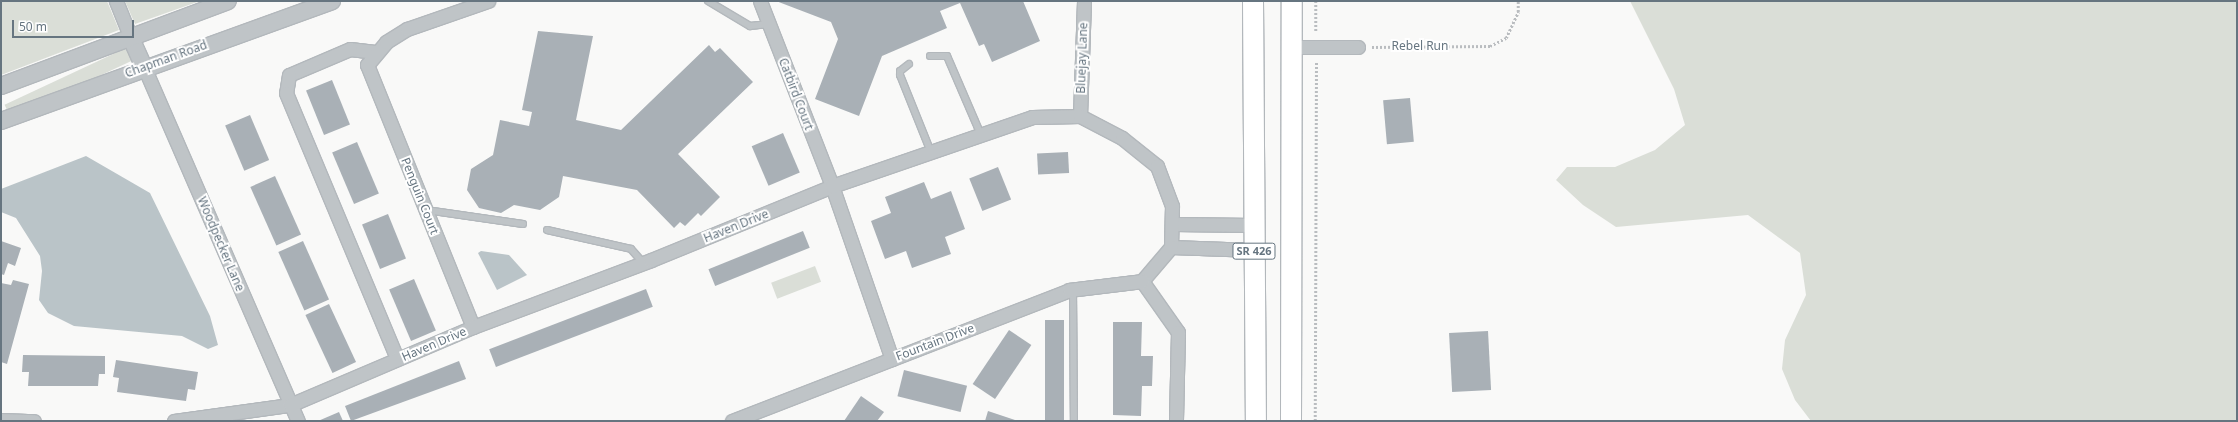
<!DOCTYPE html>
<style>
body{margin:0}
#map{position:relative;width:2238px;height:422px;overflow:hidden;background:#f9f9f8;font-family:"Noto Sans",sans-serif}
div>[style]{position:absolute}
.green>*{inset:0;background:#daded7;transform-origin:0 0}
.water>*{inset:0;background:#bac4c8}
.building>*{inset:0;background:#a9b0b6;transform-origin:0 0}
.path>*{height:2.5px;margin-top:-1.25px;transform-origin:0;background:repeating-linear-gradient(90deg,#babdc0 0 2px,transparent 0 4px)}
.roads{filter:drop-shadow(1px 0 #b3b8bc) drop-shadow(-1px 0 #b3b8bc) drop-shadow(0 1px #b3b8bc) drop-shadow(0 -1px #b3b8bc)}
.service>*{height:6px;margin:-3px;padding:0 3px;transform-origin:3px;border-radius:3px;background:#bfc4c7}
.minor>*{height:13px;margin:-6.5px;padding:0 6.5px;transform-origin:6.5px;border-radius:6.5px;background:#bfc4c7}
.tertiary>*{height:16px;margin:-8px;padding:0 8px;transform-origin:8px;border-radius:8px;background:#bfc4c7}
.primary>*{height:20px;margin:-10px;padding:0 10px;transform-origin:10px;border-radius:10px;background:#fff}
span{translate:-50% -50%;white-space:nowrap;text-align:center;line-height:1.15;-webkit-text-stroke:4px #fff;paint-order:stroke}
.shield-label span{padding:1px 3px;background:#fff;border:1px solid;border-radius:3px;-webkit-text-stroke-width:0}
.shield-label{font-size:11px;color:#667580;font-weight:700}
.street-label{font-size:12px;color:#667580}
.frame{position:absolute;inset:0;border:2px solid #667580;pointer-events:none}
.scale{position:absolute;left:12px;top:20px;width:122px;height:18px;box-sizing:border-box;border:2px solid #667580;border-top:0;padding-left:5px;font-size:12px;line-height:14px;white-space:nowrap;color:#667580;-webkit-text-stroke:3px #fff;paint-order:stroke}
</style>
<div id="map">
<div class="green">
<div style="clip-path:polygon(1px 1px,107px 1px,119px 30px,1px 75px)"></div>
<div style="clip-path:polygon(125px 1px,200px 1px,135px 24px)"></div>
<div style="clip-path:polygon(1630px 1px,2237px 1px,2237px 421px,1811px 421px,1795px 400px,1782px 369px,1785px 340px,1806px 295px,1800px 253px,1748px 215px,1616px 227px,1583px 205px,1556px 180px,1567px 167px,1615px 167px,1655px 150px,1685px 125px,1674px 89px)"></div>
<div style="left:126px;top:48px;width:14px;height:134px;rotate:65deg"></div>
<div style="left:815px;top:266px;width:17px;height:47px;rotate:69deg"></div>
</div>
<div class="water">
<div style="clip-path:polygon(86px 156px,150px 193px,210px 316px,218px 345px,208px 349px,182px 336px,74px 326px,48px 313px,39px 300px,42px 271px,40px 256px,16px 218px,1px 212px,1px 189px)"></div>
<div style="clip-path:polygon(481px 251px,509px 255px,527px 275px,497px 290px,478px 253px)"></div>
</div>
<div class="building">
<div style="clip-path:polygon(776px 1px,1023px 1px,1040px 41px,992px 62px,984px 44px,979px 46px,960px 3px,940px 11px,947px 28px,882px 56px,859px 116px,815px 99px,838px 39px,831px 22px)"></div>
<div style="clip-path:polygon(538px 31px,593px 36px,576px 120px,621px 130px,709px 45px,715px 52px,720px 48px,753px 82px,678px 154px,720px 197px,701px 216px,698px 213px,685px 226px,680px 222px,674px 228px,637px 190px,563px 176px,559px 197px,540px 210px,514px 205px,501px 213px,479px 208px,467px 190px,471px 169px,493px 155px,500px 120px,529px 126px,532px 112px,522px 110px)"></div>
<div style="left:332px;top:80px;width:48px;height:28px;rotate:68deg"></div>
<div style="left:1410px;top:98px;width:44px;height:27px;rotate:85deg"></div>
<div style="left:250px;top:115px;width:49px;height:27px;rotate:67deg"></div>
<div style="left:783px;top:133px;width:43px;height:34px;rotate:67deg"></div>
<div style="left:357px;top:142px;width:56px;height:27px;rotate:67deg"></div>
<div style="left:1068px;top:152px;width:21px;height:31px;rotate:87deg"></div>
<div style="left:998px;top:167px;width:35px;height:31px;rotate:68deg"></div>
<div style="left:275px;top:176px;width:64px;height:27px;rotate:66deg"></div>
<div style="clip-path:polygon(924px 182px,931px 199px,951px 191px,965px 229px,945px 237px,951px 254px,912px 268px,906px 251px,885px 259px,871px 221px,891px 213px,885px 197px)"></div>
<div style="left:388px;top:214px;width:48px;height:28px;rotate:68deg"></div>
<div style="left:803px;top:231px;width:18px;height:102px;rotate:68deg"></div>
<div style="clip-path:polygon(1px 241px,21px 248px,15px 266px,8px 263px,4px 275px,1px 274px)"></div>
<div style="left:303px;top:241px;width:64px;height:27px;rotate:66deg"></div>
<div style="left:414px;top:279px;width:56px;height:27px;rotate:67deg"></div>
<div style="clip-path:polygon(13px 280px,29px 284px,7px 364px,1px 362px,1px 283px,11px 285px)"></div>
<div style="left:646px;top:289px;width:19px;height:168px;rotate:69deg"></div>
<div style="left:329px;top:304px;width:64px;height:26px;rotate:65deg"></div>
<div style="left:1045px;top:320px;width:19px;height:101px"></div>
<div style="clip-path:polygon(1113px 322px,1142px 322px,1141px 356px,1153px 356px,1152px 386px,1142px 386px,1141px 416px,1113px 415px)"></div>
<div style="left:1009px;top:330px;width:27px;height:65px;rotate:34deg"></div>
<div style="left:1488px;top:331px;width:59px;height:39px;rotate:87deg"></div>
<div style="clip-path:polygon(23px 355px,105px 356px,105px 374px,99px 374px,98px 386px,28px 386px,29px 372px,22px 372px)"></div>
<div style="clip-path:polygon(116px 360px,198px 372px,195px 390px,188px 389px,186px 401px,117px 392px,119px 378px,113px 377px)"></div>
<div style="clip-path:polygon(459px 361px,466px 379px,351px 421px,345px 406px)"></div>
<div style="left:904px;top:370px;width:65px;height:27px;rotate:14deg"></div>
<div style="clip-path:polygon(861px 396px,884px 412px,877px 421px,844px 421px)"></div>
<div style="clip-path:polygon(988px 411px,1018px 421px,985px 421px)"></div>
<div style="clip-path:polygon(339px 412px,343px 421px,318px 421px)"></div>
</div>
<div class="path">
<div style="left:1316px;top:1px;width:31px;rotate:90deg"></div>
<div style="left:1372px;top:47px;width:118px;rotate:-0.5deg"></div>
<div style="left:1490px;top:46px;width:18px;rotate:-27deg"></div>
<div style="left:1506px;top:38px;width:29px;rotate:-65deg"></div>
<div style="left:1518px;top:12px;width:11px;rotate:-90deg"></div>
<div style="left:1315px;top:421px;width:360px;rotate:-89.8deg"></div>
</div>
<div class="roads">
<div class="service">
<div style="left:708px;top:1px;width:49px;rotate:30.8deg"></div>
<div style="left:750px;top:26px;width:19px;rotate:-6deg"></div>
<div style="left:930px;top:56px;width:17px"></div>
<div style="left:947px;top:56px;width:86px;rotate:66.7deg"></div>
<div style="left:909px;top:64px;width:11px;rotate:142deg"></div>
<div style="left:900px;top:71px;width:4px;rotate:90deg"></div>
<div style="left:900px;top:75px;width:83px;rotate:68.1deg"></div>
<div style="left:426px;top:210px;width:98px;rotate:8.2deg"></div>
<div style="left:547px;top:230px;width:86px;rotate:12.7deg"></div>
<div style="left:631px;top:249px;width:18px;rotate:49deg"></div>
<div style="left:1073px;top:289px;width:132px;rotate:89.6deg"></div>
</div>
<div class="minor">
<div style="left:116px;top:1px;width:38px;rotate:68deg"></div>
<div style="left:760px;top:1px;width:199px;rotate:68.7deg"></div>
<div style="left:832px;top:186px;width:183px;rotate:70.9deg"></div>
<div style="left:1292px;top:47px;width:66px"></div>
<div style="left:375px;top:52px;width:25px;rotate:-173deg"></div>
<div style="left:350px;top:49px;width:66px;rotate:156.9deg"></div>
<div style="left:289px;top:75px;width:18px;rotate:99deg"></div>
<div style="left:286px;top:93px;width:288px;rotate:67.3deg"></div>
<div style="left:144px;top:67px;width:386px;rotate:66.5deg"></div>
<div style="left:1080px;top:116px;width:115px;rotate:-88deg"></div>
<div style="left:1174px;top:224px;width:79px;rotate:0.7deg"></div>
<div style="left:1171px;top:247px;width:83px;rotate:2.1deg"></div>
<div style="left:473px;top:327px;width:283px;rotate:-112deg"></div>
<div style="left:367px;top:65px;width:30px;rotate:-50deg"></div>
<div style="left:386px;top:42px;width:25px;rotate:-32deg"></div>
<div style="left:407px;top:29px;width:86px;rotate:-19.1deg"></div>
<div style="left:1px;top:420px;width:33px;rotate:2deg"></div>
<div style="left:174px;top:421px;width:117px;rotate:-7.9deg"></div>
<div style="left:290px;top:405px;width:199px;rotate:-23.1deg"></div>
<div style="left:473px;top:327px;width:190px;rotate:-20.6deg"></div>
<div style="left:651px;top:260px;width:196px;rotate:-22.2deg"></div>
<div style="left:832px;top:186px;width:212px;rotate:-19deg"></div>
<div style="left:1032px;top:117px;width:48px;rotate:-1.2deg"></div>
<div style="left:1080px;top:116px;width:47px;rotate:27.6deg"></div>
<div style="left:1122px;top:138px;width:45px;rotate:38.7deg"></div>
<div style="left:1157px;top:166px;width:43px;rotate:69.4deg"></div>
<div style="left:1172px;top:206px;width:41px;rotate:91.4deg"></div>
<div style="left:1171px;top:247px;width:45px;rotate:130.5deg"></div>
<div style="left:1142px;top:281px;width:62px;rotate:54.8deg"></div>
<div style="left:1178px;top:332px;width:89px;rotate:91.3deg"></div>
<div style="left:732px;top:421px;width:362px;rotate:-21.2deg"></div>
<div style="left:1069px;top:290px;width:74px;rotate:-7deg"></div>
</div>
<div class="tertiary">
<div style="left:130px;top:36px;width:34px;rotate:66deg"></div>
<div style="left:1px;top:86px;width:242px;rotate:-20.5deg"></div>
<div style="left:1px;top:121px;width:352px;rotate:-19.9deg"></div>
</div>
<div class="primary">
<div style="left:1253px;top:1px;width:420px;rotate:89.6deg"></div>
<div style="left:1291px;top:421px;width:420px;rotate:-89.9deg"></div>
</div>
</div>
<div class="shield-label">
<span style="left:1254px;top:251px">SR 426</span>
</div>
<div class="street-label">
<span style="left:1420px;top:46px">Rebel Run</span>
<span style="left:1082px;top:58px;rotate:-88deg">Bluejay Lane</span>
<span style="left:166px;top:59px;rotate:-20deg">Chapman Road</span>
<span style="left:796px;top:94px;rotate:69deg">Catbird Court</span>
<span style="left:420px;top:196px;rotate:68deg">Penguin Court</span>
<span style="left:736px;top:226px;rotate:-22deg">Haven Drive</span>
<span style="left:221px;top:244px;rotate:67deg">Woodpecker Lane</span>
<span style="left:935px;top:342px;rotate:-21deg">Fountain Drive</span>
<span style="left:434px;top:344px;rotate:-23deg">Haven Drive</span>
</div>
<div class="frame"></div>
<div class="scale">50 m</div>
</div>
